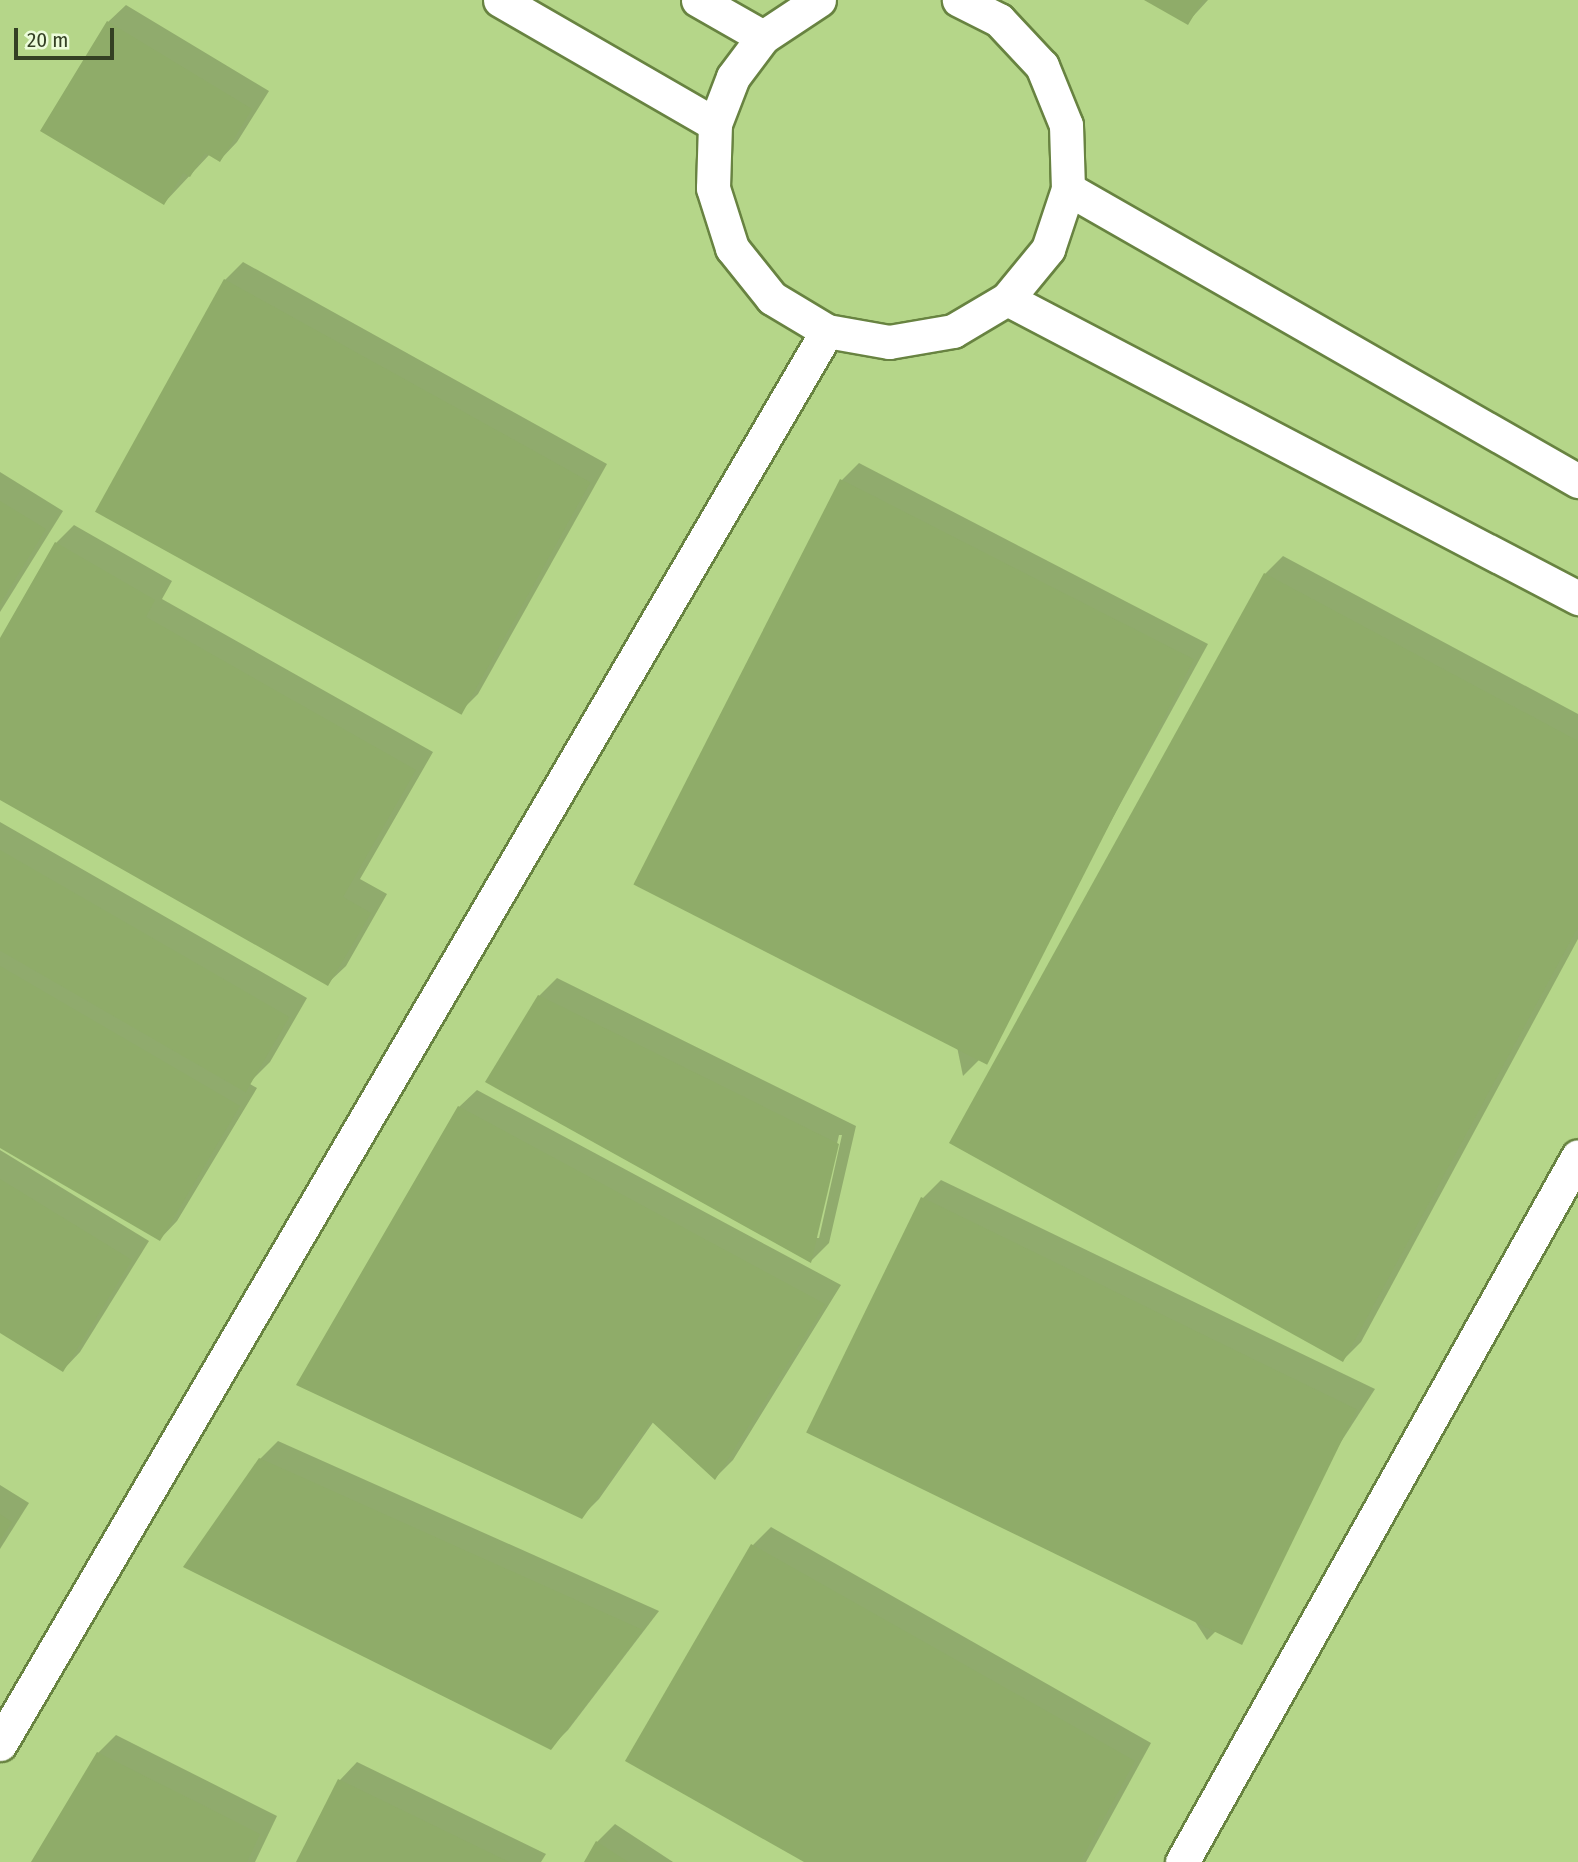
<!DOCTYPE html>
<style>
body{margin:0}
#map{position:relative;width:1578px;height:1862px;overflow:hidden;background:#c3e19c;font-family:"Fira Sans Condensed",sans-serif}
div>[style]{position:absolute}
.built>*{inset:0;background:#b5d689;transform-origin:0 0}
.shadow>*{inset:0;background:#0003}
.building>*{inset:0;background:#8fac69;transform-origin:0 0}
.roads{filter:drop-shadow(2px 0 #688341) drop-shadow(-2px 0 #688341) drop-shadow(0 2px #688341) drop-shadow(0 -2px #688341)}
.minor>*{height:33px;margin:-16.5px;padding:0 16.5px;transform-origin:16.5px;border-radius:16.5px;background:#fff}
span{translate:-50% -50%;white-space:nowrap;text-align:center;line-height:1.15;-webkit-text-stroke:5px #ecfcda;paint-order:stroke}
.scale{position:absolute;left:14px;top:28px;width:100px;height:32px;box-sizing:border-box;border:4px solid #344024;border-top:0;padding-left:9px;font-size:21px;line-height:24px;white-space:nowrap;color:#344024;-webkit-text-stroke:5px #ecfcda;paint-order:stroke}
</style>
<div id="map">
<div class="built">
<div style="left:0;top:0;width:1578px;height:1862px"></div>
</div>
<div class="shadow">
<div style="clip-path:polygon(1148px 0,1208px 0,1187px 23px)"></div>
<div style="clip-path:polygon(126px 5px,269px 91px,237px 142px,220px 160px,210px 154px,164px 203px,108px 22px)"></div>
<div style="clip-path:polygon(243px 262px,607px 464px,478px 694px,460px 712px,225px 280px)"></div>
<div style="clip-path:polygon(859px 463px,1208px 644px,981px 1058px,963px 1076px,841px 481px)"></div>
<div style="clip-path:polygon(0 472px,63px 511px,0 612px)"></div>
<div style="clip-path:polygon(74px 525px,172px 581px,162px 599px,433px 752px,360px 879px,387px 894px,346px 966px,328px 983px,0 798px,0 641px,56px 543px)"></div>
<div style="clip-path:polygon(1283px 556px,1578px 714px,1578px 939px,1361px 1342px,1343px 1360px,1265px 574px)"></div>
<div style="clip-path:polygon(0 822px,307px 998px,270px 1062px,252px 1080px,129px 1009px,127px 1012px,257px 1088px,177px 1221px,160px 1239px,0 1146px)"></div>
<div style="clip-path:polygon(evenodd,557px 978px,856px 1126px,829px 1243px,811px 1261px,539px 996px,557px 978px,839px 1135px,842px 1135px,819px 1238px,815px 1238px,839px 1135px)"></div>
<div style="clip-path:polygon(477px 1090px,841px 1285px,733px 1460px,715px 1478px,654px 1421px,599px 1499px,581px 1517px,459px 1107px)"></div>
<div style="clip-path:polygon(0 1150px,149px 1241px,80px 1352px,63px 1370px,0 1331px)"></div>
<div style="clip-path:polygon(941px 1180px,1375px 1389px,1225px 1622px,1207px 1640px,923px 1198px)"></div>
<div style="clip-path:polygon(278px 1441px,659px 1611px,568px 1730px,550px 1748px,260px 1459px)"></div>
<div style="clip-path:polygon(0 1485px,29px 1503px,0 1549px)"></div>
<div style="clip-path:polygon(771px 1527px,1151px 1743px,1086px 1862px,807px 1862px,753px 1545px)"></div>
<div style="clip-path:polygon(116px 1735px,277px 1816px,255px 1862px,33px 1862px,98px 1753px)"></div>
<div style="clip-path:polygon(357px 1762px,546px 1854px,541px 1862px,298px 1862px,340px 1780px)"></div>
<div style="clip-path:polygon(615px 1824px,673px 1862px,586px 1862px,597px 1842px)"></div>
</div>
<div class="building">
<div style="clip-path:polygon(1144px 0,1203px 0,1188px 25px)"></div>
<div style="clip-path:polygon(107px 21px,252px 109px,220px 162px,205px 153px,190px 177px,183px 173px,164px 205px,40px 131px)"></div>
<div style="left:224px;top:279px;width:419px;height:266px;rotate:29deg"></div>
<div style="left:840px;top:479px;width:397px;height:455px;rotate:27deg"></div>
<div style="clip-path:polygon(0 501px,46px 529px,0 604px)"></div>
<div style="clip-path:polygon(55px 542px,155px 600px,146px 617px,416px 770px,343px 897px,371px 913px,328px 986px,0 800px,0 638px)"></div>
<div style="clip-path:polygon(1264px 573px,1578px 741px,1578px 927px,1343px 1362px,949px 1143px)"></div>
<div style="left:0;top:850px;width:334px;height:87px;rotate:30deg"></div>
<div style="clip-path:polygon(0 966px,240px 1106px,160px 1241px,0 1148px)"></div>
<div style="clip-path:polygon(538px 995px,839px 1144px,811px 1263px,485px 1082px)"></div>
<div style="clip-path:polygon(458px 1106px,825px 1304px,715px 1480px,651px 1421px,582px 1519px,296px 1385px)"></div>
<div style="clip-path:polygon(0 1179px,132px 1260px,63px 1372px,0 1333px)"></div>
<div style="left:921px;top:1197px;width:485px;height:262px;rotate:26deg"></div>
<div style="clip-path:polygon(259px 1458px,643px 1630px,551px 1750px,183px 1567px)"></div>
<div style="clip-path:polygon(0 1514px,12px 1522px,0 1541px)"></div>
<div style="clip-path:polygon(751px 1544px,1135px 1761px,1080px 1862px,804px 1862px,625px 1761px)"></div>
<div style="clip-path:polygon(97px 1752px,260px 1834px,247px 1862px,31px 1862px)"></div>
<div style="clip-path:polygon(338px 1779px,509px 1862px,296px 1862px)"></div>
<div style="clip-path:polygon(596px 1841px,628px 1862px,584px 1862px)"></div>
</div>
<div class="roads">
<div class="minor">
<div style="left:500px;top:0;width:248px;rotate:30deg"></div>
<div style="left:698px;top:0;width:75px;rotate:29.6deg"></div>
<div style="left:819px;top:0;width:67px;rotate:146.5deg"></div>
<div style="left:763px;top:37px;width:50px;rotate:126.9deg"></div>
<div style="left:733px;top:77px;width:50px;rotate:111deg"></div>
<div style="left:715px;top:124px;width:64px;rotate:91.8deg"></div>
<div style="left:713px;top:188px;width:63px;rotate:72.4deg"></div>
<div style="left:732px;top:248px;width:64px;rotate:51.3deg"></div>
<div style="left:772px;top:298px;width:64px;rotate:31deg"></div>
<div style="left:827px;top:331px;width:63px;rotate:10.1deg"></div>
<div style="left:889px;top:342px;width:65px;rotate:-9.8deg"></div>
<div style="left:953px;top:331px;width:63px;rotate:-30.7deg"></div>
<div style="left:1007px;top:299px;width:65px;rotate:-50.6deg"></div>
<div style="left:1048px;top:249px;width:63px;rotate:-71.6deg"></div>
<div style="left:1068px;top:189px;width:64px;rotate:-91.8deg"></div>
<div style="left:1066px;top:125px;width:64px;rotate:-112.1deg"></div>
<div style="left:1042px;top:66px;width:63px;rotate:-133.1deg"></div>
<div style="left:999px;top:20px;width:45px;rotate:-153.4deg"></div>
<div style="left:1068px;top:189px;width:588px;rotate:29.79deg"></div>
<div style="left:1007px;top:299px;width:645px;rotate:27.64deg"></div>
<div style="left:0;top:1744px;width:1637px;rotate:-59.66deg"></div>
<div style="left:1182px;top:1862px;width:809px;rotate:-60.71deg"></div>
</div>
</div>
<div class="scale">20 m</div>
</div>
